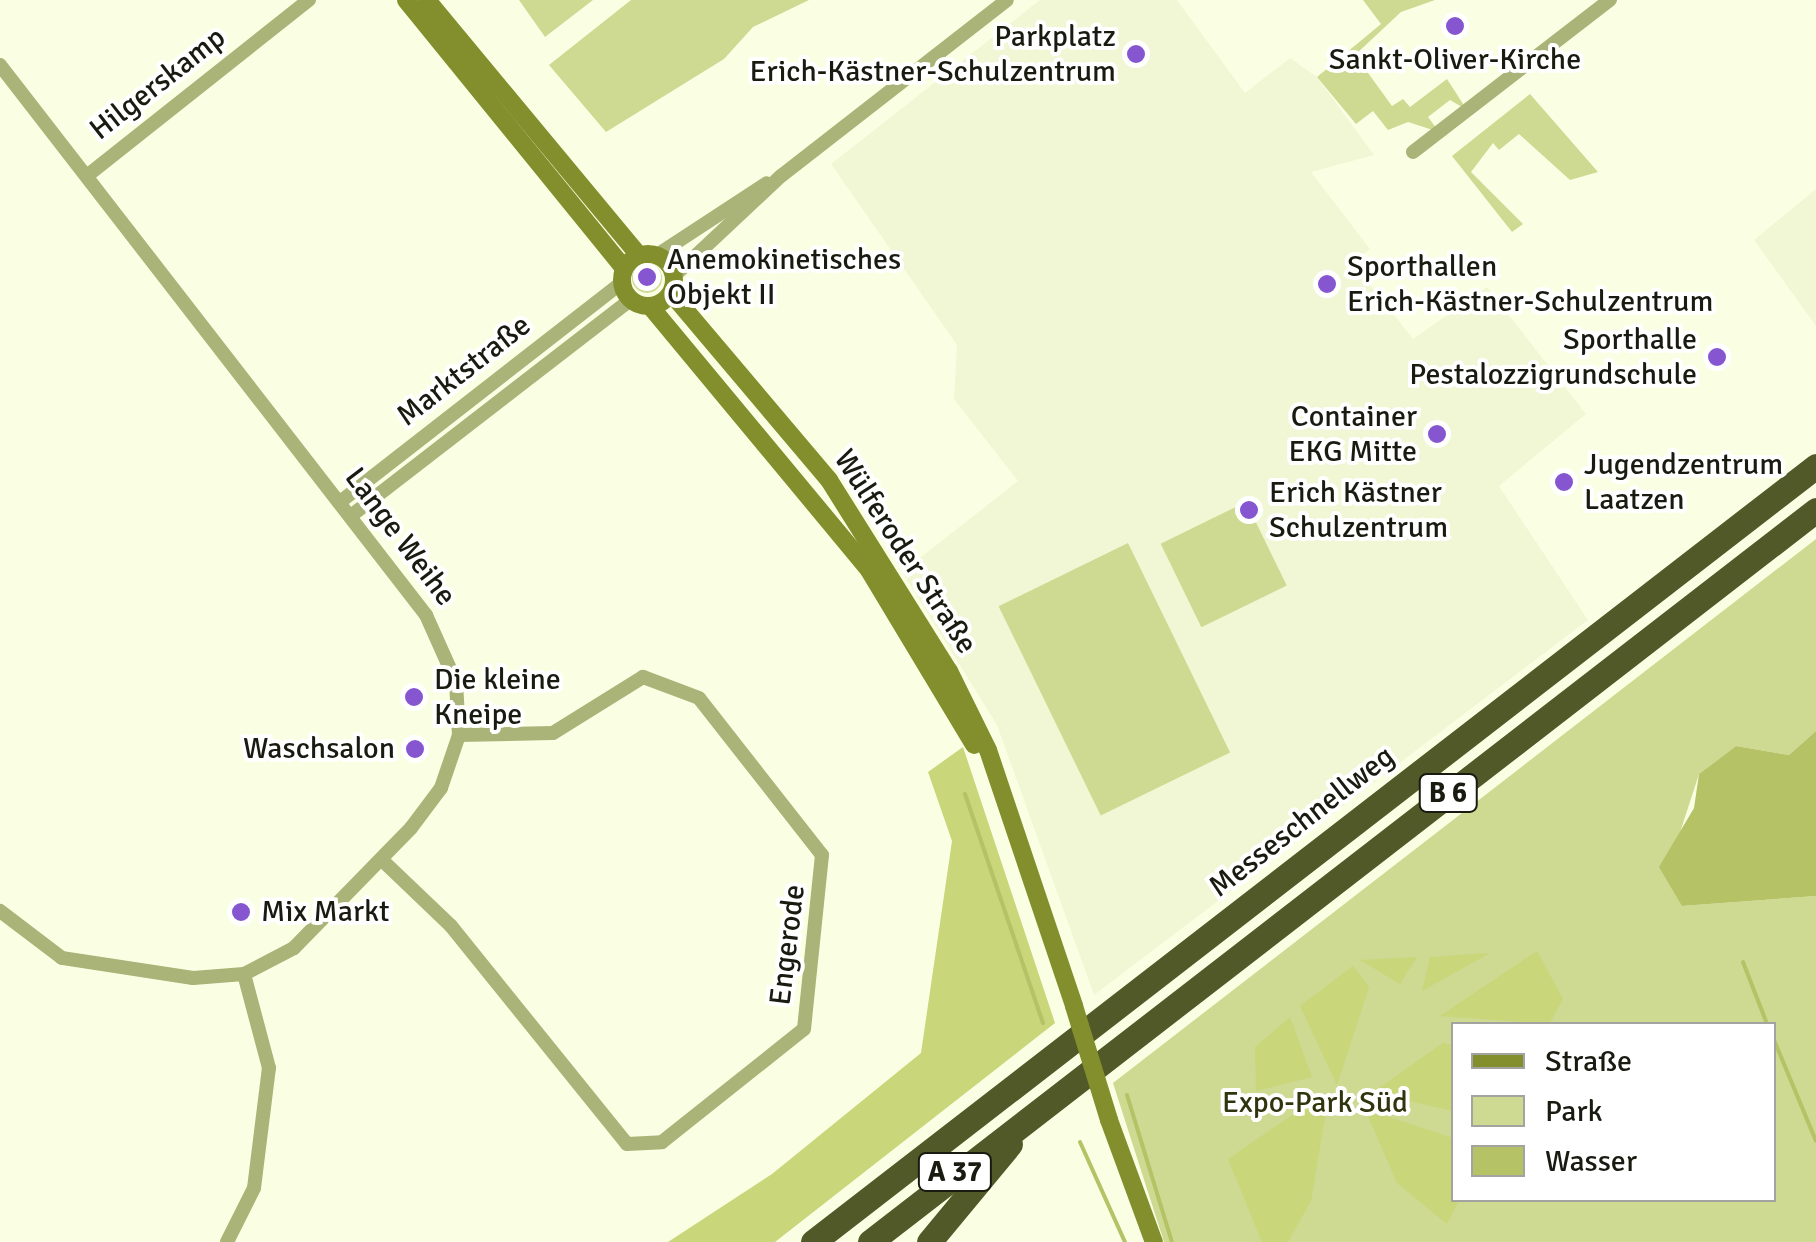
<!DOCTYPE html>
<meta charset="utf-8">
<style>
body{margin:0}
#map{position:relative;width:1816px;height:1242px;overflow:hidden;background:#faffe4;font-family:Signika,sans-serif}
div>[style]{position:absolute}
.built>*{inset:0;background:#f1f7d4}
.green>*{inset:0;background:#ced992;transform-origin:0 0}
.round{border-radius:50%}
.forest>*{inset:0;background:#c9d679}
.water>*{inset:0;background:#b5c266}
.stream>*{height:4px;margin:-2px;padding:0 2px;transform-origin:2px;border-radius:2px;background:#b5c266}
.street>*{height:14px;margin:-7px;padding:0 7px;transform-origin:7px;border-radius:7px;background:#aab378}
.secondary>*{height:18px;margin:-9px;padding:0 9px;transform-origin:9px;border-radius:9px;background:#838f2c}
.secondary>.ring{margin:-9px;padding:0;box-sizing:content-box;background:none;border:18px solid #838f2c;border-radius:50%}
.highway>*{height:25px;margin:-12.5px;padding:0 12.5px;transform-origin:12.5px;border-radius:12.5px;background:#525928}
.secondary-bridge>*{height:18px;margin:-9px;padding:0 9px;transform-origin:9px;border-radius:9px;background:#838f2c}
.dots>*{width:28px;height:28px;translate:-50% -50%;box-sizing:border-box;border:5px solid #fff;border-radius:50%}
span{translate:-50% -50%;white-space:nowrap;text-align:center;line-height:1.15;-webkit-text-stroke:8px #fff;paint-order:stroke}
.shield-label span{padding:2px 8px;background:#fff;border:2px solid;border-radius:8px;-webkit-text-stroke-width:0}
.shield-label{font-size:28px;color:#191b11;font-weight:700}
.poi-label{font-size:30px;color:#191b11}
.right{translate:-100% -50%;text-align:right}
.left{translate:0 -50%;text-align:left}
.street-label{font-size:30px;color:#191b11}
.park-label{font-size:30px;color:#31350e}
.legend{position:absolute;left:1451px;top:1022px;width:325px;height:180px;box-sizing:border-box;background:#fff;border:2px solid #a3a4a0;margin:0;padding:12px 18px;list-style:none;font-size:30px;color:#191b11}
.legend li{display:flex;align-items:center;gap:20px;height:50px}
.legend b{width:50px;border:2px solid #a3a4a0}
</style>
<div id="map">
<div class="built">
<div style="clip-path:polygon(1040px 0,1177px 0,1245px 93px,1290px 58px,1317px 77px,1374px 155px,1311px 172px,1370px 249px,1353px 263px,1413px 339px,1487px 287px,1586px 414px,1499px 486px,1588px 620px,1094px 995px,997px 725px,902px 572px,1018px 481px,954px 399px,957px 345px,831px 164px)"></div>
<div style="clip-path:polygon(1816px 189px,1816px 326px,1754px 240px)"></div>
</div>
<div class="green">
<div style="clip-path:polygon(519px 0,593px 0,545px 37px)"></div>
<div style="clip-path:polygon(631px 0,809px 0,753px 27px,724px 59px,606px 132px,549px 65px)"></div>
<div style="clip-path:polygon(1363px 0,1435px 0,1401px 12px,1355px 55px,1392px 106px,1403px 99px,1410px 107px,1447px 79px,1467px 110px,1450px 100px,1428px 117px,1439px 132px,1408px 122px,1388px 130px,1373px 111px,1356px 124px,1317px 77px,1381px 24px)"></div>
<div style="clip-path:polygon(1530px 94px,1598px 172px,1570px 180px,1519px 134px,1499px 150px,1493px 143px,1471px 172px,1523px 224px,1512px 232px,1452px 156px)"></div>
<div class="round" style="left:632px;top:263px;width:30px;height:30px"></div>
<div style="left:1246px;top:502px;width:93px;height:95px;rotate:64deg"></div>
<div style="clip-path:polygon(evenodd,1816px 539px,1816px 731px,1789px 755px,1736px 746px,1699px 774px,1674px 851px,1682px 906px,1816px 896px,1816px 1242px,1164px 1242px,1113px 1083px,1816px 539px,1454px 1024px,1774px 1024px,1774px 1200px,1454px 1200px,1454px 1024px)"></div>
<div style="left:1128px;top:543px;width:233px;height:144px;rotate:64deg"></div>
</div>
<div class="forest">
<div style="clip-path:polygon(963px 747px,1055px 1023px,775px 1242px,668px 1242px,772px 1174px,921px 1053px,952px 841px,928px 772px)"></div>
<div style="clip-path:polygon(1537px 951px,1563px 999px,1549px 1024px,1440px 1016px)"></div>
<div style="clip-path:polygon(1490px 953px,1422px 991px,1430px 957px)"></div>
<div style="clip-path:polygon(1417px 957px,1400px 984px,1360px 960px)"></div>
<div style="clip-path:polygon(1353px 966px,1369px 987px,1337px 1085px,1300px 1006px)"></div>
<div style="clip-path:polygon(1290px 1017px,1312px 1077px,1256px 1091px,1255px 1047px)"></div>
<div style="clip-path:polygon(1443px 1043px,1453px 1045px,1453px 1111px,1372px 1093px)"></div>
<div style="clip-path:polygon(1314px 1100px,1326px 1110px,1311px 1201px,1288px 1242px,1262px 1242px,1228px 1159px)"></div>
<div style="clip-path:polygon(1365px 1109px,1453px 1138px,1459px 1200px,1447px 1224px,1397px 1183px)"></div>
</div>
<div class="water">
<div style="clip-path:polygon(1816px 731px,1816px 896px,1682px 906px,1659px 867px,1694px 808px,1699px 774px,1736px 746px,1789px 755px)"></div>
</div>
<div class="stream">
<div style="left:965px;top:794px;width:242px;rotate:71.2deg"></div>
<div style="left:1743px;top:962px;width:66px;rotate:68.8deg"></div>
<div style="left:1774px;top:1040px;width:109px;rotate:67.4deg"></div>
<div style="left:1127px;top:1095px;width:154px;rotate:73deg"></div>
<div style="left:1080px;top:1142px;width:110px;rotate:65.8deg"></div>
</div>
<div class="street">
<div style="left:0;top:65px;width:696px;rotate:52.24deg"></div>
<div style="left:426px;top:615px;width:73px;rotate:65.9deg"></div>
<div style="left:456px;top:682px;width:53px;rotate:86.8deg"></div>
<div style="left:459px;top:735px;width:56px;rotate:108.8deg"></div>
<div style="left:441px;top:788px;width:50px;rotate:126.9deg"></div>
<div style="left:411px;top:828px;width:168px;rotate:134.3deg"></div>
<div style="left:294px;top:948px;width:56px;rotate:152.5deg"></div>
<div style="left:244px;top:974px;width:51px;rotate:175.5deg"></div>
<div style="left:193px;top:978px;width:133px;rotate:-171.3deg"></div>
<div style="left:62px;top:958px;width:78px;rotate:-142.8deg"></div>
<div style="left:1413px;top:152px;width:249px;rotate:-37.7deg"></div>
<div style="left:88px;top:175px;width:282px;rotate:-38.4deg"></div>
<div style="left:657px;top:255px;width:131px;rotate:-33.2deg"></div>
<div style="left:674px;top:276px;width:146px;rotate:-43.1deg"></div>
<div style="left:781px;top:176px;width:286px;rotate:-37.9deg"></div>
<div style="left:340px;top:502px;width:356px;rotate:-37.9deg"></div>
<div style="left:352px;top:515px;width:351px;rotate:-37.7deg"></div>
<div style="left:382px;top:860px;width:95px;rotate:43.7deg"></div>
<div style="left:451px;top:926px;width:280px;rotate:51.1deg"></div>
<div style="left:627px;top:1144px;width:35px;rotate:-3deg"></div>
<div style="left:662px;top:1142px;width:181px;rotate:-38.5deg"></div>
<div style="left:804px;top:1029px;width:175px;rotate:-84.1deg"></div>
<div style="left:822px;top:855px;width:199px;rotate:-128.1deg"></div>
<div style="left:699px;top:698px;width:60px;rotate:-159.4deg"></div>
<div style="left:643px;top:677px;width:106px;rotate:148.1deg"></div>
<div style="left:553px;top:733px;width:94px;rotate:178.8deg"></div>
<div style="left:227px;top:1242px;width:60px;rotate:-63.4deg"></div>
<div style="left:254px;top:1188px;width:121px;rotate:-82.9deg"></div>
<div style="left:269px;top:1068px;width:97px;rotate:-104.9deg"></div>
</div>
<div class="secondary">
<div style="left:406px;top:0;width:345px;rotate:50.9deg"></div>
<div style="left:427px;top:0;width:332px;rotate:50.3deg"></div>
<div class="ring" style="left:622px;top:254px;width:34px;height:34px"></div>
<div style="left:671px;top:293px;width:245px;rotate:49.8deg"></div>
<div style="left:829px;top:480px;width:226px;rotate:57.9deg"></div>
<div style="left:949px;top:671px;width:88px;rotate:63.7deg"></div>
<div style="left:988px;top:750px;width:270px;rotate:71.4deg"></div>
<div style="left:650px;top:306px;width:343px;rotate:50.3deg"></div>
<div style="left:869px;top:570px;width:204px;rotate:59deg"></div>
<div style="left:1109px;top:1120px;width:130px;rotate:69.8deg"></div>
</div>
<div class="highway">
<div style="left:813px;top:1242px;width:1268px;rotate:-37.73deg"></div>
<div style="left:870px;top:1242px;width:1196px;rotate:-37.73deg"></div>
<div style="left:929px;top:1242px;width:127px;rotate:-50.4deg"></div>
</div>
<div class="secondary-bridge">
<div style="left:1074px;top:1006px;width:119px;rotate:72.9deg"></div>
</div>
<div class="dots">
<div style="left:1455px;top:26px;background:#8556d0"></div>
<div style="left:1136px;top:54px;background:#8556d0"></div>
<div style="left:647px;top:277px;background:#8556d0"></div>
<div style="left:1327px;top:284px;background:#8556d0"></div>
<div style="left:1717px;top:357px;background:#8556d0"></div>
<div style="left:1437px;top:434px;background:#8556d0"></div>
<div style="left:1564px;top:482px;background:#8556d0"></div>
<div style="left:1249px;top:510px;background:#8556d0"></div>
<div style="left:414px;top:697px;background:#8556d0"></div>
<div style="left:415px;top:749px;background:#8556d0"></div>
<div style="left:241px;top:912px;background:#8556d0"></div>
</div>
<div class="shield-label">
<span style="left:1448px;top:793px">B 6</span>
<span style="left:955px;top:1172px">A 37</span>
</div>
<div class="poi-label">
<span class="right" style="left:1116px;top:54px">Parkplatz<br>Erich-Kästner-Schulzentrum</span>
<span style="left:1455px;top:60px">Sankt-Oliver-Kirche</span>
<span class="left" style="left:667px;top:277px">Anemokinetisches<br>Objekt II</span>
<span class="left" style="left:1347px;top:284px">Sporthallen<br>Erich-Kästner-Schulzentrum</span>
<span class="right" style="left:1697px;top:357px">Sporthalle<br>Pestalozzigrundschule</span>
<span class="right" style="left:1417px;top:434px">Container<br>EKG Mitte</span>
<span class="left" style="left:1584px;top:482px">Jugendzentrum<br>Laatzen</span>
<span class="left" style="left:1269px;top:510px">Erich Kästner<br>Schulzentrum</span>
<span class="left" style="left:434px;top:697px">Die kleine<br>Kneipe</span>
<span class="right" style="left:395px;top:749px">Waschsalon</span>
<span class="left" style="left:261px;top:912px">Mix Markt</span>
</div>
<div class="street-label">
<span style="left:158px;top:84px;rotate:-38deg">Hilgerskamp</span>
<span style="left:464px;top:371px;rotate:-38deg">Marktstraße</span>
<span style="left:400px;top:537px;rotate:53deg">Lange Weihe</span>
<span style="left:905px;top:552px;rotate:57deg">Wülferoder Straße</span>
<span style="left:1302px;top:822px;rotate:-38deg">Messeschnellweg</span>
<span style="left:788px;top:945px;rotate:-83deg">Engerode</span>
</div>
<div class="park-label">
<span style="left:1315px;top:1103px">Expo-Park Süd</span>
</div>
<ul class="legend">
<li><b style="height:12px;background:#838f2c"></b>Straße</li>
<li><b style="height:28px;background:#ced992"></b>Park</li>
<li><b style="height:28px;background:#b5c266"></b>Wasser</li>
</ul>
</div>
